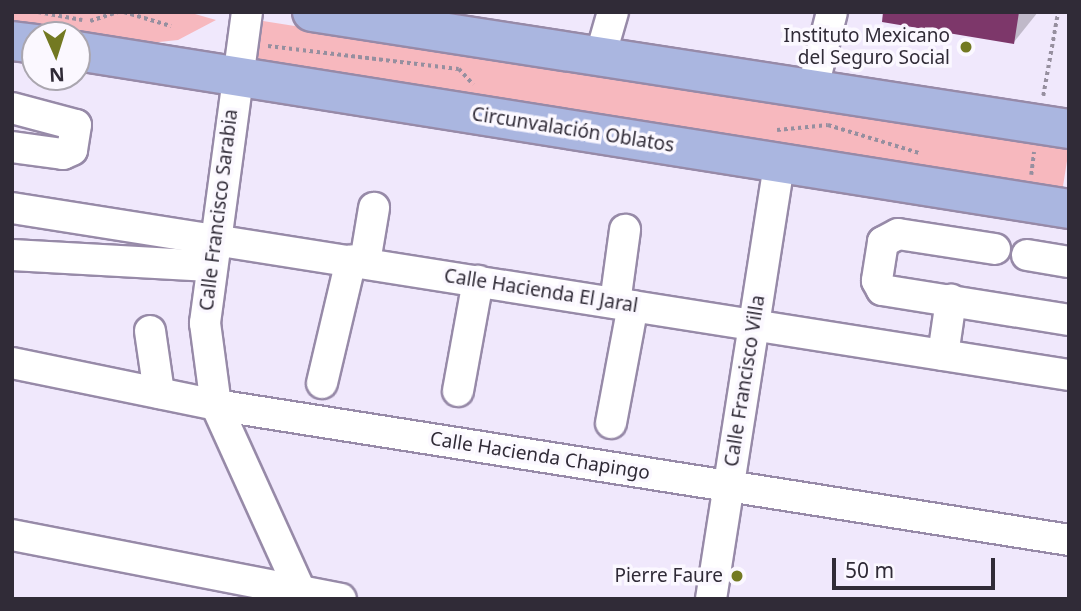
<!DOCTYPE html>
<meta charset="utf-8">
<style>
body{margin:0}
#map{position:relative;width:1081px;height:611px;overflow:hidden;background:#f0e8fc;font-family:"Noto Sans",sans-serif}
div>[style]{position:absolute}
.green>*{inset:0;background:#f7b8be;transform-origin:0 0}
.shadow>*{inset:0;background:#0003}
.building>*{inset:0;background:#7d376a}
.path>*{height:3.5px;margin-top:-1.75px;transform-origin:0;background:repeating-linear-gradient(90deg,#968f9f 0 3.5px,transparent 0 7px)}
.roads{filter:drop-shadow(2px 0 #978aa8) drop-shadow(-2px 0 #978aa8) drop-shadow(0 2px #978aa8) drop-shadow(0 -2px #978aa8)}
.minor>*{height:30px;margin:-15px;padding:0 15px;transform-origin:15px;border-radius:15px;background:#fff}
.major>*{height:38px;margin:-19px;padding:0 19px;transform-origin:19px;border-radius:19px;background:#aab6e0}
.dots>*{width:19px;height:19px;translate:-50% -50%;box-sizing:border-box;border:4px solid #fbf8ff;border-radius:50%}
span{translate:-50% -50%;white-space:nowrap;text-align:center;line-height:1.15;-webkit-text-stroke:7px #fbf8ff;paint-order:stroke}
.poi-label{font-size:19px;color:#302b37}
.right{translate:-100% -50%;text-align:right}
.street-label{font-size:19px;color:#302b37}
.frame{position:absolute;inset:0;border:14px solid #302b37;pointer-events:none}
.north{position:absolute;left:21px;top:21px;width:70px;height:70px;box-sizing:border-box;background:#fbf8ff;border:2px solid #aaa6af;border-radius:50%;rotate:177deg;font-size:19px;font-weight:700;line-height:28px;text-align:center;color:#302b37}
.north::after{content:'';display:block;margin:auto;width:24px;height:32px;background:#737922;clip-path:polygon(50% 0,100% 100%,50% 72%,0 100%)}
.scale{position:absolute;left:832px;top:558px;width:163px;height:32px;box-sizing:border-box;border:4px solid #302b37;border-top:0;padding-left:9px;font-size:21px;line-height:24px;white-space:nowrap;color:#302b37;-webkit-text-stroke:5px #fbf8ff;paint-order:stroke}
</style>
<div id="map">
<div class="green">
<div style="clip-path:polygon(12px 12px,188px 12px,216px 20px,178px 40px,112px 47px,77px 35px,12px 28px)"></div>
<div style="left:263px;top:21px;width:816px;height:45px;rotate:9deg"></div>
</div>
<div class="shadow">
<div style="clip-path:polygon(899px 12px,1038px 12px,1014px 42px)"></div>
</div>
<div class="building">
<div style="clip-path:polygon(883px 12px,1019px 12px,1014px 44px,882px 22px)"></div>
</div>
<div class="path">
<div style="left:38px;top:12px;width:45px;rotate:10.3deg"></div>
<div style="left:124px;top:12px;width:49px;rotate:16.6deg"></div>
<div style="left:90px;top:21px;width:29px;rotate:-18deg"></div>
<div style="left:268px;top:46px;width:192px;rotate:6.9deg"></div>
<div style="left:459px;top:69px;width:21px;rotate:47deg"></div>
<div style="left:1043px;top:96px;width:85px;rotate:-79.9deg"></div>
<div style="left:777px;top:130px;width:51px;rotate:-5.6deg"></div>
<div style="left:828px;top:125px;width:95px;rotate:17.1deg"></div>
<div style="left:1031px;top:175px;width:23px;rotate:-83deg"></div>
</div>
<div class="roads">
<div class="minor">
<div style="left:247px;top:12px;width:314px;rotate:97.7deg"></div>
<div style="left:205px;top:323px;width:83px;rotate:82.4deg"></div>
<div style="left:216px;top:405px;width:213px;rotate:65.6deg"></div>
<div style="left:600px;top:57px;width:47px;rotate:-73.9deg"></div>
<div style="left:812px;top:91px;width:81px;rotate:-75.8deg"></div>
<div style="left:12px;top:108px;width:66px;rotate:14.9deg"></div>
<div style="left:76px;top:125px;width:25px;rotate:99deg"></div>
<div style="left:72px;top:150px;width:10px;rotate:156deg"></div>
<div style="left:63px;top:154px;width:51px;rotate:-172.2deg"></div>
<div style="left:12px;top:208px;width:1070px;rotate:8.98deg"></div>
<div style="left:995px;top:249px;width:98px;rotate:-171.2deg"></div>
<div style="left:898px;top:234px;width:17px;rotate:152deg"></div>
<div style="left:883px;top:242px;width:39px;rotate:99deg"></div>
<div style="left:877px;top:281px;width:10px;rotate:61deg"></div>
<div style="left:882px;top:290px;width:189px;rotate:9.1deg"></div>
<div style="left:12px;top:255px;width:198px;rotate:3.2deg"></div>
<div style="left:1027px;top:255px;width:43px;rotate:9.5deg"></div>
<div style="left:365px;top:262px;width:55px;rotate:-80.5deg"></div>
<div style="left:615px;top:303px;width:74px;rotate:-82.2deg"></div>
<div style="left:150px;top:331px;width:63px;rotate:81.7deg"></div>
<div style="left:943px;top:355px;width:56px;rotate:-81.7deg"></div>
<div style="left:12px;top:363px;width:208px;rotate:11.6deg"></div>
<div style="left:216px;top:405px;width:864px;rotate:8.99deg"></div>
<div style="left:322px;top:383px;width:126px;rotate:-76.7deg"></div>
<div style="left:458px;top:391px;width:112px;rotate:-79.7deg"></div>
<div style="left:611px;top:423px;width:119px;rotate:-79.4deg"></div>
<div style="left:12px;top:535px;width:335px;rotate:11deg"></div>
<div style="left:711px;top:599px;width:441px;rotate:-81.1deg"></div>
</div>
<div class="major">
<div style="left:312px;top:12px;width:766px;rotate:8.79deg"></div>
<div style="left:12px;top:41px;width:23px;rotate:7deg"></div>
<div style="left:77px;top:51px;width:1005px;rotate:9.05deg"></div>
</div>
</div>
<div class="dots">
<div style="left:966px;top:47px;background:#737922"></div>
<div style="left:737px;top:576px;background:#737922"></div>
</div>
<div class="poi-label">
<span class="right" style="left:950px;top:47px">Instituto Mexicano<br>del Seguro Social</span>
<span class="right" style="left:723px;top:576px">Pierre Faure</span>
</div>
<div class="street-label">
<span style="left:573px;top:130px;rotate:9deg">Circunvalación Oblatos</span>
<span style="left:219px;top:210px;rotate:-83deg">Calle Francisco Sarabia</span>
<span style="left:541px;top:291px;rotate:9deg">Calle Hacienda El Jaral</span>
<span style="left:745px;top:381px;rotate:-81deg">Calle Francisco Villa</span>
<span style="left:540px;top:456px;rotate:9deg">Calle Hacienda Chapingo</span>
</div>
<div class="frame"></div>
<div class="north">N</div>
<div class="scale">50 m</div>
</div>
